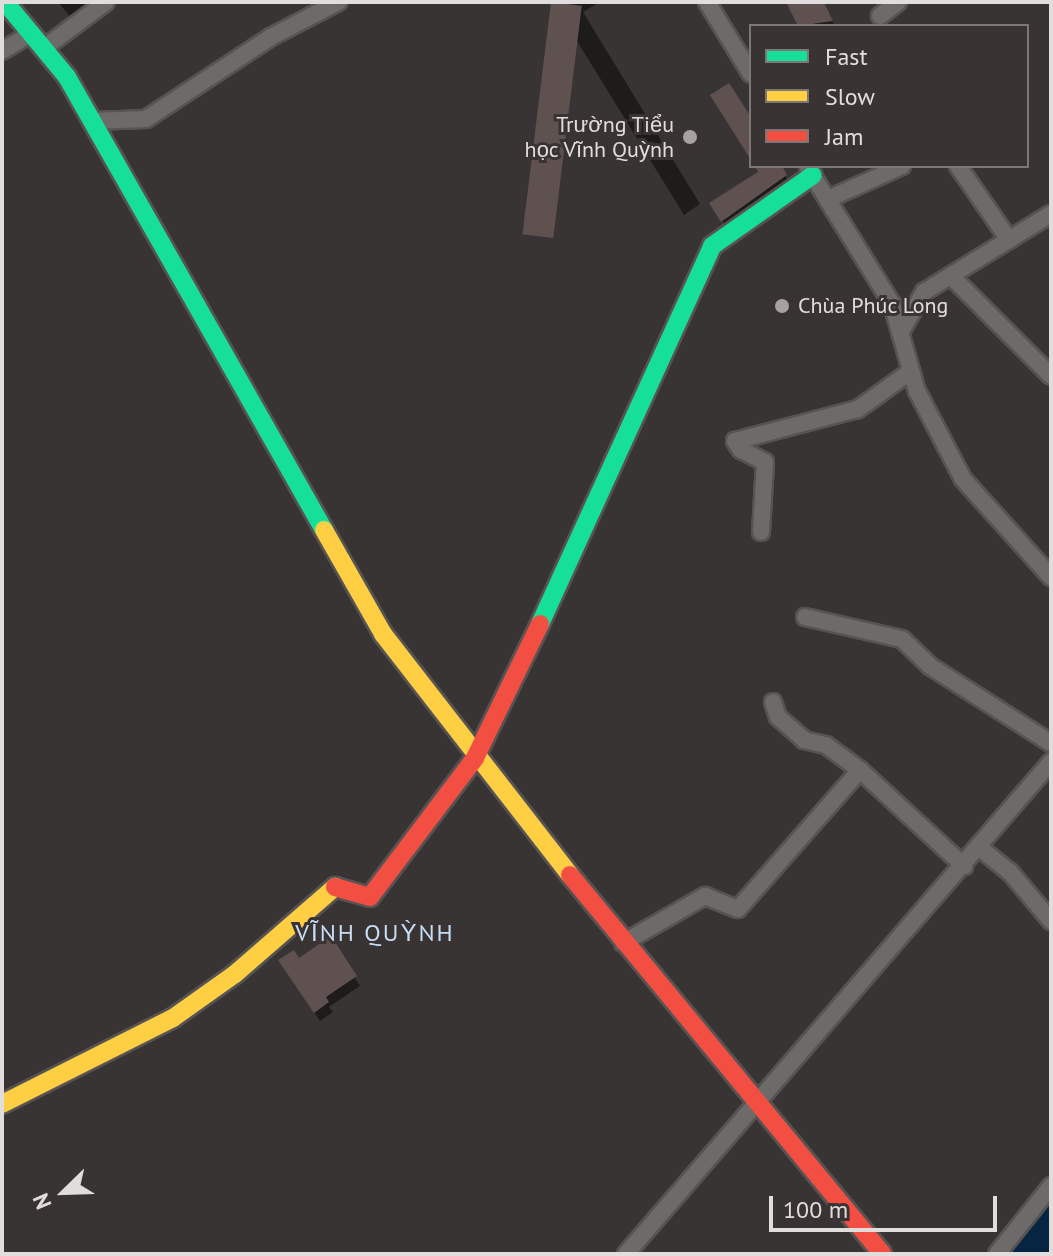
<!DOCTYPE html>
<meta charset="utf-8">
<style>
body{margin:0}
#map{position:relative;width:1053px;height:1256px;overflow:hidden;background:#393434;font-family:"PT Sans",sans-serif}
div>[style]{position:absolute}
.water>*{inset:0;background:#052542}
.shadow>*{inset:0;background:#0007}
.building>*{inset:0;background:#605151;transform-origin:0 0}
.roads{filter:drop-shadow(2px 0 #575353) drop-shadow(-2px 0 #575353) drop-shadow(0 2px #575353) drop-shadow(0 -2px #575353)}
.street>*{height:16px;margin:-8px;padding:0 8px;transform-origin:8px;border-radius:8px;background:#6d6a6a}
.fast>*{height:18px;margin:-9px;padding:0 9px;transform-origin:9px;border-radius:9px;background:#16e098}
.slow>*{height:18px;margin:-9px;padding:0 9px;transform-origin:9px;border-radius:9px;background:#ffcf43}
.jam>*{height:18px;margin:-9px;padding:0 9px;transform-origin:9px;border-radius:9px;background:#f24e42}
.dots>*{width:22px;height:22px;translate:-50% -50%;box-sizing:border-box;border:4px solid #3a3333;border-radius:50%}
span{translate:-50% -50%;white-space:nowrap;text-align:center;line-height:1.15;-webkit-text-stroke:6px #3a3333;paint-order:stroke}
.poi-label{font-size:22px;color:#e2dddd}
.right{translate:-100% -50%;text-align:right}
.left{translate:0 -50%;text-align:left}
.neighbourhood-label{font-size:24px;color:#c7ddf5;letter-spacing:2px}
.frame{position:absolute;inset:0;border:4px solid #e2dddd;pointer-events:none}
.legend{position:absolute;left:749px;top:24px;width:280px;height:144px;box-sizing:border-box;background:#3a3333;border:2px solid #7d7777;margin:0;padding:10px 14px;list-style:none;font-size:24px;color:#e2dddd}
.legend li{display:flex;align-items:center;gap:16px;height:40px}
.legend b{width:40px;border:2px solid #7d7777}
.north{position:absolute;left:24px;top:1152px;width:80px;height:80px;-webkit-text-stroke:6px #3a3333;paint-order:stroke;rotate:247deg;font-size:22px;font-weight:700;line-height:32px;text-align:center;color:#e2dddd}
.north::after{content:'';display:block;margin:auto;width:28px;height:36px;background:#e2dddd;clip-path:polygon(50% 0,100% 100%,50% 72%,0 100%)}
.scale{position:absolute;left:769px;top:1196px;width:228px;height:36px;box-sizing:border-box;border:4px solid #e2dddd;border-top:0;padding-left:10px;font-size:24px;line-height:28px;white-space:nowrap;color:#e2dddd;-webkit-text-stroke:6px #3a3333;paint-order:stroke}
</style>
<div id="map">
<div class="water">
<div style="clip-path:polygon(1051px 1197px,1051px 1254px,1007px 1254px)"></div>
</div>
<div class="shadow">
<div style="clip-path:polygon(58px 2px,85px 2px,92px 13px,77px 25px)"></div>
<div style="clip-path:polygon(553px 2px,600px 2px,583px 12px,700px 204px,684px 215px)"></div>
<div style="clip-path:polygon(786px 2px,824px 2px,835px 26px,800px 26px)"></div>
<div style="clip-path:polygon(756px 166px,779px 166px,794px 190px,731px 235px,712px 203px,760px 173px)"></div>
<div style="clip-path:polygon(330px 939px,360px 986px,329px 1007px,333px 1012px,320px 1021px,286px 970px)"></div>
</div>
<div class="building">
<div style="left:551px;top:2px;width:31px;height:234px;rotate:7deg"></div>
<div style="clip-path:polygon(786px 2px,824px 2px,833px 21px,798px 26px)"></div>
<div style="clip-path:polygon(729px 83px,751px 117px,751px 160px,710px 95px)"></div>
<div style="clip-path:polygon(755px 166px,782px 166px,787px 175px,721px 222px,709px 203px,758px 172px)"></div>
<div style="clip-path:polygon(331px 936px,357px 976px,326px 997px,329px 1002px,314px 1013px,278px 960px,294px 950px,299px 958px)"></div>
</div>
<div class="roads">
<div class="street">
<div style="left:707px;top:2px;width:84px;rotate:58.6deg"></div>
<div style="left:880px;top:16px;width:23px;rotate:-38deg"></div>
<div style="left:44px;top:48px;width:77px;rotate:-36.6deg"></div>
<div style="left:2px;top:51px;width:35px;rotate:-31deg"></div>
<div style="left:92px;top:121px;width:54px;rotate:-2.1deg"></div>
<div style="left:146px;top:119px;width:149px;rotate:-33.3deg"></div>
<div style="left:271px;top:37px;width:76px;rotate:-27.6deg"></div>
<div style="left:958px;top:166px;width:90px;rotate:55.4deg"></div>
<div style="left:808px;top:168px;width:160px;rotate:58.3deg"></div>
<div style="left:892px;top:304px;width:91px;rotate:74deg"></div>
<div style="left:917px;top:391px;width:99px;rotate:62.4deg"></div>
<div style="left:963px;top:479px;width:132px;rotate:48.1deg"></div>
<div style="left:828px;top:199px;width:81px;rotate:-24deg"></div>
<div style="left:951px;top:276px;width:141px;rotate:45deg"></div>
<div style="left:900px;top:333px;width:48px;rotate:-59.7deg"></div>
<div style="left:924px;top:292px;width:149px;rotate:-31.6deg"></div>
<div style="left:761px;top:532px;width:70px;rotate:-86.7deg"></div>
<div style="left:765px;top:462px;width:27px;rotate:-153deg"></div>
<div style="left:741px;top:450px;width:11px;rotate:-124deg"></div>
<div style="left:735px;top:441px;width:127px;rotate:-14.6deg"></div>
<div style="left:858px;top:409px;width:65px;rotate:-35.6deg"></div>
<div style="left:805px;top:617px;width:99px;rotate:12.8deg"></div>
<div style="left:902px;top:639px;width:39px;rotate:44deg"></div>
<div style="left:930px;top:666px;width:143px;rotate:32.5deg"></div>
<div style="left:773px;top:702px;width:16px;rotate:72deg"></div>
<div style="left:778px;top:717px;width:35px;rotate:41deg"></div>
<div style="left:804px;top:740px;width:23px;rotate:13deg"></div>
<div style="left:826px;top:745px;width:42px;rotate:36.3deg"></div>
<div style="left:860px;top:770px;width:142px;rotate:42.7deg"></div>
<div style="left:980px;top:848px;width:38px;rotate:39deg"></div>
<div style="left:1010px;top:872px;width:64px;rotate:50.1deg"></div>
<div style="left:623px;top:943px;width:95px;rotate:-29.8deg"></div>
<div style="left:705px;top:896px;width:35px;rotate:22deg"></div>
<div style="left:738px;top:909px;width:185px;rotate:-48.7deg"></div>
<div style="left:626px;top:1254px;width:650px;rotate:-49.18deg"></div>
<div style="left:997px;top:1254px;width:87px;rotate:-51.5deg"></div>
</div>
<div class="fast">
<div style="left:5px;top:2px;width:97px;rotate:50.4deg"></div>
<div style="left:67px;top:77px;width:521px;rotate:60.43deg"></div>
<div style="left:540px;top:624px;width:415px;rotate:-65.5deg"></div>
<div style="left:712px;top:246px;width:123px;rotate:-35.1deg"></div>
</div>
<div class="slow">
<div style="left:324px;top:530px;width:120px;rotate:60.4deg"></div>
<div style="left:383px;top:634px;width:305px;rotate:52.2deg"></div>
<div style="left:2px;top:1104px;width:191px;rotate:-26.7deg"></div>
<div style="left:173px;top:1018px;width:76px;rotate:-35.4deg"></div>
<div style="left:235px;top:974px;width:133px;rotate:-41deg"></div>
</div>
<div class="jam">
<div style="left:570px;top:875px;width:491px;rotate:50.5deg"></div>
<div style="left:335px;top:887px;width:36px;rotate:16deg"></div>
<div style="left:370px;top:897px;width:174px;rotate:-52.9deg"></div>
<div style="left:475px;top:758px;width:149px;rotate:-64.1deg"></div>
</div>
</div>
<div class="dots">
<div style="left:690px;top:137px;background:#a7a2a2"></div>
<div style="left:782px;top:306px;background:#a7a2a2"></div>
</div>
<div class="poi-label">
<span class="right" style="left:674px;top:137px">Trường Tiểu<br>học Vĩnh Quỳnh</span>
<span class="left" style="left:798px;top:306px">Chùa Phúc Long</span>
</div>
<div class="neighbourhood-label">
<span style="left:375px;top:933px">VĨNH QUỲNH</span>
</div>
<div class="frame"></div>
<ul class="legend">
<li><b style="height:10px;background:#16e098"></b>Fast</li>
<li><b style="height:10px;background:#ffcf43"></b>Slow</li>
<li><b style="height:10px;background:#f24e42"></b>Jam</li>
</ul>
<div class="north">N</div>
<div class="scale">100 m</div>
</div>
